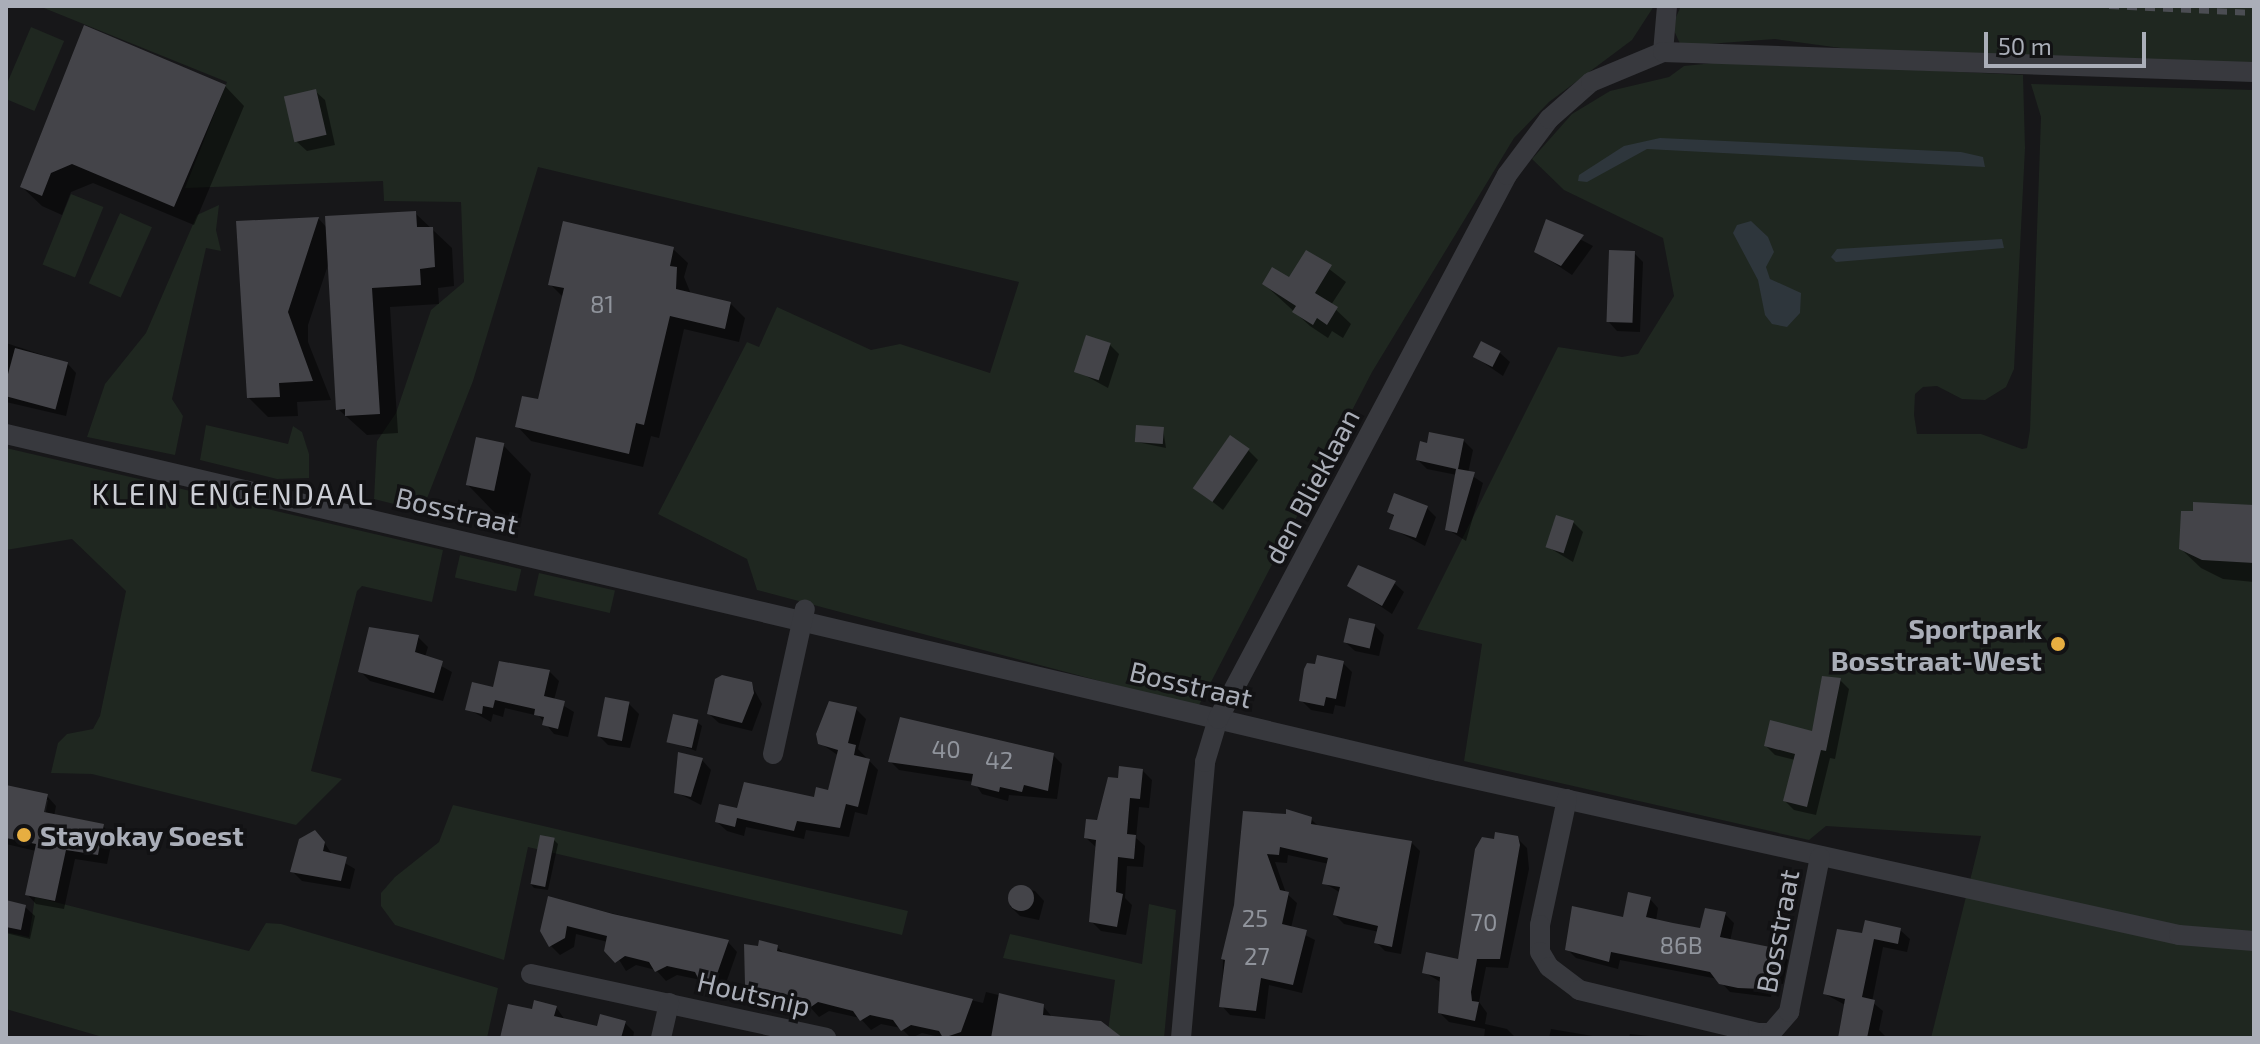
<!DOCTYPE html>
<style>
body{margin:0}
#map{position:relative;width:2260px;height:1044px;overflow:hidden;background:#171719;font-family:"Exo 2",sans-serif}
div>[style]{position:absolute}
.green>*{inset:0;background:#1f2720;transform-origin:0 0}
.water>*{inset:0;background:#2e363c}
.shadow>*{inset:0;background:#0007}
.building>*{inset:0;background:#444449;transform-origin:0 0}
.round{border-radius:50%}
.street>*{height:20px;margin:-10px;padding:0 10px;transform-origin:10px;border-radius:10px;background:#38393e}
.rail>*{height:6px;margin-top:-3px;transform-origin:0;background:repeating-linear-gradient(90deg,#4b4d53 0 10px,transparent 0 18px)}
.dots>*{width:22px;height:22px;translate:-50% -50%;box-sizing:border-box;border:4px solid #121214;border-radius:50%}
span{translate:-50% -50%;white-space:nowrap;text-align:center;line-height:1.15;-webkit-text-stroke:7px #121214;paint-order:stroke}
.number-label{font-size:24px;color:#90949c}
.number-label span{-webkit-text-stroke-width:0}
.street-label{font-size:28px;color:#aaaeb8}
.poi-label{font-size:28px;color:#aaaeb8;font-weight:700}
.right{translate:-100% -50%;text-align:right}
.left{translate:0 -50%;text-align:left}
.neighbourhood-label{font-size:30px;color:#cbcdd4;letter-spacing:2px}
.frame{position:absolute;inset:0;border:8px solid #aaaeb8;pointer-events:none}
.scale{position:absolute;left:1984px;top:32px;width:162px;height:36px;box-sizing:border-box;border:4px solid #aaaeb8;border-top:0;padding-left:10px;font-size:24px;line-height:28px;white-space:nowrap;color:#aaaeb8;-webkit-text-stroke:6px #121214;paint-order:stroke}
</style>
<div id="map">
<div class="green">
<div style="clip-path:polygon(39px 6px,1654px 6px,1632px 40px,1549px 102px,1514px 138px,1372px 372px,1198px 707px,757px 590px,747px 559px,658px 514px,747px 342px,759px 347px,777px 307px,871px 350px,900px 344px,990px 373px,1019px 282px,538px 167px,473px 381px,422px 511px,374px 499px,377px 441px,396px 413px,431px 310px,464px 282px,461px 202px,384px 201px,383px 181px,185px 188px,227px 82px)"></div>
<div style="clip-path:polygon(1681px 6px,2254px 6px,2254px 65px,1878px 53px,1775px 39px,1681px 46px,1672px 26px)"></div>
<div style="left:31px;top:27px;width:36px;height:76px;rotate:23deg"></div>
<div style="clip-path:polygon(1733px 61px,2023px 75px,2025px 148px,2014px 369px,2006px 387px,1985px 400px,1962px 399px,1937px 386px,1923px 387px,1915px 394px,1914px 415px,1917px 434px,1981px 434px,2022px 449px,2027px 448px,2030px 430px,2041px 117px,2031px 84px,2254px 90px,2254px 1038px,1931px 1038px,1981px 836px,1826px 826px,1809px 840px,1464px 761px,1482px 644px,1417px 629px,1558px 347px,1622px 357px,1638px 354px,1674px 296px,1663px 238px,1564px 190px,1532px 159px,1572px 114px,1610px 91px,1669px 77px,1684px 66px)"></div>
<div style="left:71px;top:194px;width:35px;height:76px;rotate:22deg"></div>
<div style="clip-path:polygon(219px 205px,216px 230px,221px 251px,206px 248px,172px 399px,183px 416px,175px 455px,87px 437px,105px 384px,146px 333px,197px 215px)"></div>
<div style="left:120px;top:213px;width:35px;height:77px;rotate:24deg"></div>
<div style="clip-path:polygon(206px 425px,288px 444px,293px 426px,302px 432px,309px 454px,309px 478px,277px 479px,200px 460px)"></div>
<div style="clip-path:polygon(6px 448px,443px 550px,432px 602px,362px 586px,357px 591px,311px 771px,342px 779px,296px 825px,92px 774px,51px 773px,58px 743px,67px 734px,93px 729px,100px 716px,126px 591px,72px 539px,6px 550px)"></div>
<div style="left:460px;top:555px;width:63px;height:23px;rotate:13deg"></div>
<div style="left:539px;top:573px;width:78px;height:23px;rotate:13deg"></div>
<div style="clip-path:polygon(453px 805px,908px 911px,902px 935px,528px 847px,504px 960px,395px 925px,381px 906px,381px 893px,395px 877px,439px 842px)"></div>
<div style="clip-path:polygon(35px 897px,249px 951px,266px 923px,281px 924px,498px 988px,487px 1038px,106px 1038px,6px 1009px,6px 932px,29px 937px)"></div>
<div style="clip-path:polygon(1149px 904px,1176px 910px,1164px 1038px,1107px 1038px,1115px 980px,1003px 958px,1010px 934px,1142px 964px)"></div>
</div>
<div class="water">
<div style="clip-path:polygon(1660px 138px,1961px 152px,1983px 157px,1985px 167px,1647px 149px,1587px 182px,1578px 181px,1579px 175px,1624px 146px)"></div>
<div style="clip-path:polygon(1751px 221px,1768px 237px,1774px 252px,1766px 267px,1770px 279px,1801px 293px,1800px 313px,1787px 327px,1772px 324px,1765px 315px,1758px 280px,1733px 233px,1737px 225px)"></div>
<div style="clip-path:polygon(2002px 239px,2004px 248px,1836px 262px,1831px 257px,1837px 249px)"></div>
</div>
<div class="shadow">
<div style="clip-path:polygon(225px 86px,244px 106px,194px 225px,93px 183px,71px 192px,62px 215px,42px 206px,22px 187px)"></div>
<div style="clip-path:polygon(315px 91px,325px 100px,335px 145px,307px 151px,297px 142px)"></div>
<div style="clip-path:polygon(415px 213px,452px 248px,454px 286px,438px 288px,439px 304px,390px 307px,398px 433px,367px 435px,338px 409px,329px 262px,308px 325px,308px 342px,331px 400px,297px 402px,298px 416px,268px 417px,249px 398px,238px 223px,319px 219px,327px 228px)"></div>
<div style="clip-path:polygon(1547px 222px,1593px 246px,1572px 275px,1536px 251px)"></div>
<div style="clip-path:polygon(673px 249px,688px 263px,684px 277px,691px 294px,730px 303px,745px 318px,739px 342px,684px 329px,659px 438px,651px 436px,643px 467px,531px 441px,517px 426px,539px 402px,564px 298px,550px 284px)"></div>
<div style="clip-path:polygon(1307px 252px,1346px 282px,1331px 305px,1351px 324px,1343px 338px,1332px 331px,1328px 338px,1310px 326px,1264px 284px,1290px 280px)"></div>
<div style="clip-path:polygon(1634px 253px,1643px 262px,1640px 332px,1617px 331px,1608px 321px)"></div>
<div style="clip-path:polygon(6px 343px,67px 363px,76px 373px,66px 416px,6px 402px)"></div>
<div style="clip-path:polygon(1110px 345px,1119px 354px,1108px 388px,1077px 371px)"></div>
<div style="clip-path:polygon(1500px 353px,1510px 362px,1503px 376px,1475px 357px)"></div>
<div style="clip-path:polygon(1163px 429px,1166px 448px,1137px 442px)"></div>
<div style="clip-path:polygon(1464px 441px,1473px 450px,1468px 473px,1483px 483px,1466px 541px,1447px 529px,1457px 475px,1427px 469px,1418px 460px)"></div>
<div style="clip-path:polygon(503px 445px,531px 474px,521px 519px,495px 513px,467px 484px)"></div>
<div style="clip-path:polygon(1248px 450px,1258px 460px,1223px 510px,1195px 488px)"></div>
<div style="clip-path:polygon(1426px 507px,1436px 517px,1425px 546px,1391px 528px,1395px 518px,1390px 512px)"></div>
<div style="clip-path:polygon(2254px 507px,2254px 582px,2223px 579px,2201px 568px,2181px 549px)"></div>
<div style="clip-path:polygon(1573px 522px,1583px 532px,1573px 562px,1548px 547px)"></div>
<div style="clip-path:polygon(1394px 583px,1404px 592px,1392px 614px,1349px 585px)"></div>
<div style="clip-path:polygon(1374px 625px,1384px 635px,1379px 656px,1355px 651px,1345px 642px)"></div>
<div style="clip-path:polygon(418px 637px,428px 647px,425px 657px,452px 672px,443px 701px,370px 681px,361px 672px)"></div>
<div style="clip-path:polygon(1343px 663px,1352px 672px,1345px 707px,1335px 705px,1333px 714px,1311px 710px,1301px 700px)"></div>
<div style="clip-path:polygon(549px 671px,559px 681px,554px 700px,574px 712px,568px 737px,554px 734px,539px 716px,505px 708px,503px 717px,493px 714px,491px 722px,468px 709px,495px 689px)"></div>
<div style="clip-path:polygon(1840px 680px,1849px 689px,1835px 759px,1830px 758px,1816px 815px,1794px 810px,1785px 801px,1795px 760px,1775px 755px,1766px 746px,1814px 733px)"></div>
<div style="clip-path:polygon(751px 684px,762px 704px,752px 731px,719px 723px,709px 714px)"></div>
<div style="clip-path:polygon(629px 704px,639px 714px,630px 748px,608px 745px,598px 735px)"></div>
<div style="clip-path:polygon(856px 709px,866px 719px,858px 749px,878px 770px,867px 815px,855px 812px,849px 837px,806px 830px,804px 839px,746px 827px,744px 836px,727px 831px,717px 822px,739px 810px,815px 800px,830px 793px,839px 756px,820px 743px)"></div>
<div style="clip-path:polygon(697px 722px,702px 726px,696px 751px,669px 741px)"></div>
<div style="clip-path:polygon(1053px 755px,1062px 764px,1057px 799px,1009px 795px,1008px 801px,982px 794px,974px 782px,899px 770px,890px 761px)"></div>
<div style="clip-path:polygon(702px 760px,711px 770px,701px 805px,676px 792px)"></div>
<div style="clip-path:polygon(1142px 770px,1152px 780px,1149px 808px,1139px 807px,1136px 838px,1145px 846px,1143px 867px,1127px 866px,1125px 898px,1132px 905px,1126px 935px,1101px 931px,1091px 921px,1097px 848px,1086px 838px,1120px 780px)"></div>
<div style="clip-path:polygon(evenodd,6px 795px,47px 796px,56px 806px,54px 816px,103px 826px,113px 836px,107px 864px,75px 859px,64px 909px,36px 904px,27px 894px,36px 851px,6px 844px,6px 795px,44px 800px,48px 800px,44px 822px,44px 800px)"></div>
<div style="clip-path:polygon(1245px 813px,1311px 819px,1320px 828px,1411px 842px,1420px 851px,1401px 954px,1385px 951px,1376px 942px,1379px 932px,1344px 924px,1335px 915px,1341px 893px,1324px 883px,1329px 864px,1288px 855px,1287px 863px,1275px 862px,1286px 893px,1297px 903px,1291px 928px,1315px 940px,1302px 993px,1269px 985px,1265px 1019px,1230px 1015px,1222px 1006px,1223px 958px,1236px 905px)"></div>
<div style="clip-path:polygon(1517px 838px,1527px 848px,1529px 869px,1508px 968px,1486px 967px,1479px 1002px,1487px 1013px,1485px 1024px,1507px 1029px,1516px 1038px,1484px 1038px,1485px 1029px,1449px 1022px,1440px 1013px,1442px 983px,1424px 972px,1459px 961px,1495px 842px)"></div>
<div style="clip-path:polygon(554px 840px,558px 844px,548px 890px,534px 888px,530px 883px)"></div>
<div style="clip-path:polygon(324px 842px,333px 856px,355px 869px,350px 889px,302px 881px,293px 872px)"></div>
<div style="clip-path:polygon(1014px 886px,1035px 891px,1044px 901px,1039px 920px,1020px 916px,1010px 906px)"></div>
<div style="clip-path:polygon(550px 898px,728px 942px,737px 952px,726px 983px,712px 992px,701px 980px,677px 975px,666px 981px,656px 970px,636px 965px,626px 971px,608px 942px,576px 934px,574px 947px,560px 955px,550px 945px)"></div>
<div style="clip-path:polygon(1650px 899px,1658px 908px,1656px 921px,1702px 931px,1725px 914px,1734px 923px,1730px 941px,1779px 951px,1788px 960px,1783px 984px,1774px 982px,1771px 997px,1730px 992px,1718px 979px,1620px 960px,1618px 969px,1576px 958px,1567px 949px,1625px 919px)"></div>
<div style="clip-path:polygon(6px 902px,25px 907px,35px 916px,30px 939px,6px 933px)"></div>
<div style="clip-path:polygon(1900px 930px,1910px 939px,1907px 952px,1883px 947px,1872px 1002px,1883px 1011px,1879px 1030px,1887px 1038px,1843px 1038px,1847px 1006px,1825px 994px,1864px 935px)"></div>
<div style="clip-path:polygon(777px 947px,786px 955px,983px 1003px,986px 992px,1043px 1006px,1053px 1018px,1117px 1038px,944px 1038px,922px 1033px,911px 1038px,901px 1028px,881px 1024px,871px 1030px,860px 1018px,829px 1011px,819px 1017px,809px 1006px,777px 998px,766px 1005px,757px 995px)"></div>
<div style="clip-path:polygon(556px 1007px,565px 1020px,599px 1029px,624px 1022px,634px 1032px,633px 1038px,505px 1038px,534px 1012px)"></div>
<div style="clip-path:polygon(1551px 1029px,1605px 1038px,1549px 1038px)"></div>
<div style="clip-path:polygon(1630px 1034px,1660px 1037px,1663px 1038px,1629px 1038px)"></div>
</div>
<div class="building">
<div style="clip-path:polygon(84px 25px,226px 85px,174px 207px,72px 164px,51px 173px,42px 196px,20px 187px)"></div>
<div style="left:316px;top:89px;width:47px;height:33px;rotate:77deg"></div>
<div style="clip-path:polygon(416px 211px,417px 227px,433px 227px,435px 267px,420px 269px,421px 285px,372px 288px,380px 414px,345px 416px,345px 409px,336px 410px,325px 216px)"></div>
<div style="clip-path:polygon(319px 217px,288px 312px,313px 381px,279px 383px,280px 397px,247px 398px,236px 221px)"></div>
<div style="clip-path:polygon(1546px 219px,1584px 235px,1561px 266px,1534px 252px)"></div>
<div style="clip-path:polygon(563px 221px,674px 247px,670px 266px,677px 267px,676px 289px,731px 302px,725px 329px,670px 316px,644px 425px,636px 423px,629px 454px,515px 427px,522px 396px,538px 399px,564px 288px,548px 285px)"></div>
<div style="clip-path:polygon(1306px 250px,1332px 265px,1315px 293px,1338px 307px,1327px 325px,1317px 318px,1313px 325px,1292px 312px,1296px 306px,1262px 284px,1272px 267px,1289px 277px)"></div>
<div style="left:1609px;top:250px;width:26px;height:72px;rotate:2deg"></div>
<div style="left:1086px;top:335px;width:26px;height:39px;rotate:18deg"></div>
<div style="left:1481px;top:341px;width:22px;height:18px;rotate:27deg"></div>
<div style="left:15px;top:348px;width:55px;height:49px;rotate:15deg"></div>
<div style="left:1136px;top:425px;width:28px;height:17px;rotate:4deg"></div>
<div style="clip-path:polygon(1429px 432px,1464px 439px,1458px 469px,1475px 472px,1457px 533px,1445px 530px,1456px 469px,1416px 460px,1420px 441px,1427px 443px)"></div>
<div style="left:1230px;top:435px;width:24px;height:65px;rotate:35deg"></div>
<div style="left:476px;top:437px;width:29px;height:49px;rotate:12deg"></div>
<div style="clip-path:polygon(1394px 493px,1428px 506px,1416px 538px,1389px 529px,1394px 515px,1387px 512px)"></div>
<div style="clip-path:polygon(2193px 502px,2254px 505px,2254px 563px,2202px 560px,2179px 549px,2181px 511px,2193px 511px)"></div>
<div style="left:1556px;top:515px;width:19px;height:34px;rotate:18deg"></div>
<div style="clip-path:polygon(1358px 565px,1396px 581px,1382px 606px,1347px 586px)"></div>
<div style="left:1349px;top:618px;width:27px;height:25px;rotate:13deg"></div>
<div style="clip-path:polygon(369px 627px,419px 635px,415px 652px,443px 661px,434px 693px,358px 672px)"></div>
<div style="clip-path:polygon(1317px 655px,1344px 661px,1336px 699px,1326px 697px,1324px 706px,1299px 701px,1304px 669px,1307px 663px,1315px 664px)"></div>
<div style="clip-path:polygon(499px 661px,550px 670px,544px 696px,565px 701px,558px 729px,542px 725px,544px 717px,534px 715px,535px 709px,495px 700px,493px 708px,483px 706px,482px 714px,465px 710px,472px 682px,493px 687px)"></div>
<div style="clip-path:polygon(722px 675px,752px 682px,754px 693px,742px 723px,707px 714px,715px 679px)"></div>
<div style="clip-path:polygon(1822px 676px,1841px 678px,1826px 751px,1821px 750px,1807px 807px,1783px 801px,1795px 754px,1764px 746px,1770px 720px,1812px 731px)"></div>
<div style="left:605px;top:697px;width:25px;height:40px;rotate:11deg"></div>
<div style="clip-path:polygon(829px 701px,857px 707px,848px 743px,856px 745px,854px 755px,870px 759px,858px 807px,846px 804px,840px 828px,797px 821px,794px 831px,737px 818px,735px 827px,715px 822px,719px 804px,737px 808px,744px 782px,814px 797px,816px 787px,828px 790px,838px 750px,818px 744px,816px 734px)"></div>
<div style="left:673px;top:714px;width:26px;height:29px;rotate:13deg"></div>
<div style="clip-path:polygon(900px 717px,1054px 753px,1048px 791px,1024px 785px,1022px 792px,1000px 787px,999px 792px,971px 785px,973px 774px,888px 762px)"></div>
<div style="clip-path:polygon(678px 752px,703px 758px,691px 797px,674px 793px)"></div>
<div style="clip-path:polygon(1119px 766px,1143px 769px,1140px 799px,1130px 798px,1127px 834px,1136px 835px,1134px 859px,1118px 857px,1116px 892px,1123px 894px,1117px 927px,1089px 922px,1096px 840px,1084px 838px,1086px 819px,1097px 820px,1108px 777px,1118px 778px)"></div>
<div style="clip-path:polygon(6px 785px,48px 794px,44px 812px,104px 824px,98px 855px,66px 850px,55px 901px,25px 895px,36px 844px,6px 838px)"></div>
<div style="clip-path:polygon(1286px 809px,1312px 817px,1311px 824px,1412px 841px,1392px 947px,1374px 943px,1378px 926px,1333px 915px,1340px 887px,1322px 884px,1328px 858px,1280px 847px,1279px 855px,1267px 854px,1280px 890px,1289px 892px,1282px 924px,1307px 930px,1293px 985px,1261px 978px,1256px 1011px,1219px 1007px,1225px 960px,1221px 959px,1234px 905px,1243px 811px,1286px 814px)"></div>
<div style="clip-path:polygon(315px 830px,325px 842px,323px 851px,347px 857px,341px 881px,290px 872px,299px 839px)"></div>
<div style="clip-path:polygon(1495px 832px,1518px 836px,1520px 845px,1500px 959px,1477px 959px,1471px 992px,1472px 1001px,1479px 1002px,1475px 1021px,1438px 1013px,1440px 977px,1422px 973px,1426px 952px,1458px 959px,1475px 849px,1482px 837px,1494px 839px)"></div>
<div style="left:540px;top:835px;width:15px;height:50px;rotate:11deg"></div>
<div class="round" style="left:1008px;top:885px;width:26px;height:26px"></div>
<div style="clip-path:polygon(1628px 892px,1651px 897px,1646px 917px,1673px 923px,1700px 928px,1705px 908px,1726px 912px,1720px 937px,1780px 949px,1775px 977px,1765px 974px,1762px 989px,1738px 988px,1719px 984px,1710px 972px,1611px 952px,1609px 962px,1565px 950px,1572px 906px,1623px 917px)"></div>
<div style="clip-path:polygon(548px 896px,613px 914px,729px 940px,717px 974px,701px 984px,695px 972px,667px 966px,655px 972px,649px 962px,625px 956px,615px 963px,604px 951px,607px 936px,567px 926px,565px 938px,549px 947px,540px 931px)"></div>
<div style="clip-path:polygon(6px 900px,26px 905px,21px 930px,6px 927px)"></div>
<div style="clip-path:polygon(1865px 920px,1901px 928px,1898px 944px,1874px 939px,1862px 997px,1875px 1000px,1867px 1038px,1838px 1038px,1845px 999px,1823px 994px,1837px 929px,1862px 933px)"></div>
<div style="clip-path:polygon(759px 940px,778px 945px,777px 951px,973px 999px,961px 1032px,943px 1038px,939px 1031px,911px 1025px,901px 1031px,893px 1020px,870px 1015px,860px 1021px,853px 1011px,818px 1002px,808px 1009px,800px 998px,767px 990px,755px 997px,745px 985px,744px 944px,758px 946px)"></div>
<div style="clip-path:polygon(999px 993px,1044px 1004px,1043px 1015px,1101px 1021px,1123px 1038px,991px 1038px)"></div>
<div style="clip-path:polygon(534px 1000px,557px 1006px,554px 1016px,597px 1026px,600px 1014px,626px 1021px,621px 1038px,500px 1038px,508px 1004px,532px 1009px)"></div>
</div>
<div class="street">
<div style="left:1663px;top:52px;width:46px;rotate:-85deg"></div>
<div style="left:6px;top:434px;width:1471px;rotate:13.24deg"></div>
<div style="left:1438px;top:771px;width:759px;rotate:12.48deg"></div>
<div style="left:2179px;top:935px;width:75px;rotate:4.6deg"></div>
<div style="left:773px;top:754px;width:148px;rotate:-77.6deg"></div>
<div style="left:1567px;top:799px;width:129px;rotate:102.1deg"></div>
<div style="left:1540px;top:925px;width:27px;rotate:90deg"></div>
<div style="left:1540px;top:952px;width:17px;rotate:59deg"></div>
<div style="left:1549px;top:967px;width:38px;rotate:37deg"></div>
<div style="left:1579px;top:990px;width:184px;rotate:13.5deg"></div>
<div style="left:1758px;top:1033px;width:13px"></div>
<div style="left:1771px;top:1033px;width:28px;rotate:-49deg"></div>
<div style="left:1789px;top:1012px;width:158px;rotate:-78.7deg"></div>
<div style="left:531px;top:974px;width:302px;rotate:12.2deg"></div>
<div style="left:661px;top:1038px;width:36px;rotate:-77deg"></div>
<div style="left:1181px;top:1038px;width:277px;rotate:-85deg"></div>
<div style="left:1205px;top:762px;width:45px;rotate:-73.2deg"></div>
<div style="left:1218px;top:719px;width:616px;rotate:-62.02deg"></div>
<div style="left:1507px;top:175px;width:70px;rotate:-53.1deg"></div>
<div style="left:1549px;top:119px;width:56px;rotate:-41.4deg"></div>
<div style="left:1591px;top:82px;width:78px;rotate:-22.6deg"></div>
<div style="left:1663px;top:52px;width:591px;rotate:1.94deg"></div>
</div>
<div class="rail">
<div style="left:2109px;top:6px;width:145px;rotate:2.8deg"></div>
</div>
<div class="dots">
<div style="left:2058px;top:644px;background:#e7ae41"></div>
<div style="left:24px;top:835px;background:#e7ae41"></div>
</div>
<div class="number-label">
<span style="left:602px;top:304px">81</span>
<span style="left:946px;top:749px">40</span>
<span style="left:999px;top:760px">42</span>
<span style="left:1255px;top:918px">25</span>
<span style="left:1484px;top:922px">70</span>
<span style="left:1681px;top:945px">86B</span>
<span style="left:1257px;top:956px">27</span>
</div>
<div class="street-label">
<span style="left:1311px;top:486px;rotate:-62deg">den Blieklaan</span>
<span style="left:457px;top:510px;rotate:13deg">Bosstraat</span>
<span style="left:1191px;top:684px;rotate:13deg">Bosstraat</span>
<span style="left:1777px;top:931px;rotate:-79deg">Bosstraat</span>
<span style="left:754px;top:993px;rotate:13deg">Houtsnip</span>
</div>
<div class="poi-label">
<span class="right" style="left:2042px;top:644px">Sportpark<br>Bosstraat-West</span>
<span class="left" style="left:40px;top:835px">Stayokay Soest</span>
</div>
<div class="neighbourhood-label">
<span style="left:233px;top:493px">KLEIN ENGENDAAL</span>
</div>
<div class="frame"></div>
<div class="scale">50 m</div>
</div>
